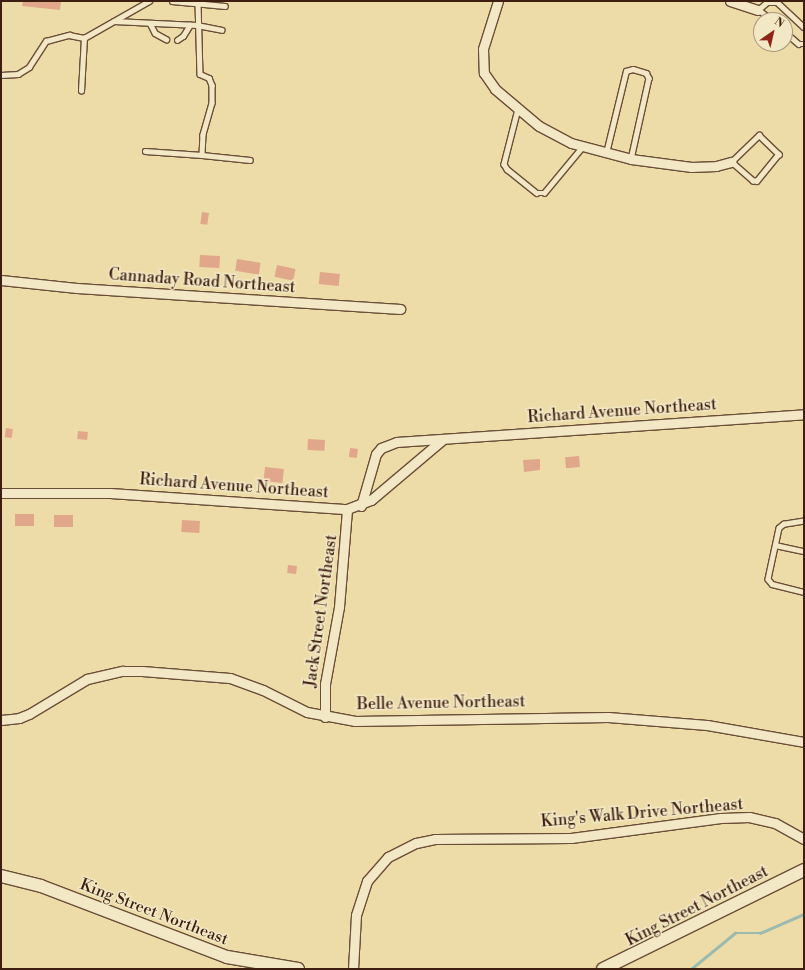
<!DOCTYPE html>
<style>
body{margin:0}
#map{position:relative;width:805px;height:970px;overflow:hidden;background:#eddca8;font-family:"Libre Bodoni",serif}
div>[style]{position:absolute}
.stream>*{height:2.5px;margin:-1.25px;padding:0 1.25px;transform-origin:1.25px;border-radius:1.25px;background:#9bbab0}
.building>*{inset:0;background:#e0a78a;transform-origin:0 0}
.roads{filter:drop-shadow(1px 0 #6a4e37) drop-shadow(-1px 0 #6a4e37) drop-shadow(0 1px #6a4e37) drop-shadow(0 -1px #6a4e37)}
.service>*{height:4.5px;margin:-2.25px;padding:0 2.25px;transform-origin:2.25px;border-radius:2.25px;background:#f3e8c6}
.minor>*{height:9px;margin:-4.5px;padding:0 4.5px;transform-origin:4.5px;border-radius:4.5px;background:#f3e8c6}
.tertiary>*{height:12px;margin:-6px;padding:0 6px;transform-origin:6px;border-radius:6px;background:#f3e8c6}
span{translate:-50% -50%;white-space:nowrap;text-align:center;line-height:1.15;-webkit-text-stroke:3px #f3e8c6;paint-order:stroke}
.street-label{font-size:16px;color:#3e1e11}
.frame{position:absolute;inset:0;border:2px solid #3e1e11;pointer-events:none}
.north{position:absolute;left:753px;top:12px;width:40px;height:40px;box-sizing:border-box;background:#f3e8c6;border:1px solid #ab977e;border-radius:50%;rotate:34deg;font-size:11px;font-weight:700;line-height:16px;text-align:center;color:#3e1e11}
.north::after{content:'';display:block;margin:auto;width:14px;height:18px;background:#8f2418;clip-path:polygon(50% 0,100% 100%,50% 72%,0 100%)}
</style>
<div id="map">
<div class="stream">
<div style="left:691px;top:969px;width:57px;rotate:-39.3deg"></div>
<div style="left:735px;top:933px;width:25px"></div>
<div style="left:760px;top:933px;width:48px;rotate:-23.4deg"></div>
</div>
<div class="building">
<div style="clip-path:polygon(23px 1px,61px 1px,60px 10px,22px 6px)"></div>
<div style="left:202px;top:212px;width:7px;height:12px;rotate:8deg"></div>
<div style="left:200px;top:255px;width:20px;height:12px;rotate:3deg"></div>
<div style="left:237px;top:259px;width:24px;height:12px;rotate:9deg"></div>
<div style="left:277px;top:265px;width:19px;height:12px;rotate:12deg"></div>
<div style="left:320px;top:272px;width:20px;height:12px;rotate:6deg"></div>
<div style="left:6px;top:428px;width:7px;height:9px;rotate:8deg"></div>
<div style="left:78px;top:431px;width:10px;height:8px;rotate:6deg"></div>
<div style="left:308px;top:439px;width:17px;height:11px;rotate:3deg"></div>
<div style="left:350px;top:448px;width:8px;height:9px;rotate:7deg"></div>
<div style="left:579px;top:456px;width:11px;height:14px;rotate:85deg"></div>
<div style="clip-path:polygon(540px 459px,540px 470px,524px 472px,523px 460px)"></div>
<div style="left:265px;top:467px;width:19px;height:14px;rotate:6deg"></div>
<div style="left:15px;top:514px;width:19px;height:12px"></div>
<div style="left:54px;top:515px;width:19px;height:12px"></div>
<div style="left:182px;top:520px;width:18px;height:12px;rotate:3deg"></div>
<div style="left:288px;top:565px;width:9px;height:8px;rotate:6deg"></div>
</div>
<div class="roads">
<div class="service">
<div style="left:172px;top:1px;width:53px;rotate:5.4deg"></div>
<div style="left:198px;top:3px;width:71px;rotate:88.4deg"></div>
<div style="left:200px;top:74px;width:10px;rotate:24deg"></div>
<div style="left:209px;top:78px;width:8px;rotate:67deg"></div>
<div style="left:212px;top:85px;width:18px;rotate:90deg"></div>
<div style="left:212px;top:103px;width:33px;rotate:106deg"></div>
<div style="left:203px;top:135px;width:20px;rotate:93deg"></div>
<div style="left:202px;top:155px;width:48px;rotate:5.9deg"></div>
<div style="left:771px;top:20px;width:16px;rotate:-142deg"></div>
<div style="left:758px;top:10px;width:11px;rotate:-41deg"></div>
<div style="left:766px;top:3px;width:12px"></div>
<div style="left:778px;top:3px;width:35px;rotate:43deg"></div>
<div style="left:114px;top:21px;width:83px;rotate:2.8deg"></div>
<div style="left:197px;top:25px;width:25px;rotate:11deg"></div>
<div style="left:150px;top:23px;width:11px;rotate:63deg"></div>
<div style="left:155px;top:33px;width:13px;rotate:29deg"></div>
<div style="left:785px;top:32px;width:18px;rotate:41deg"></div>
<div style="left:799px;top:44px;width:5px"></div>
<div style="left:177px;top:40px;width:7px;rotate:-34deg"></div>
<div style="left:183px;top:36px;width:13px;rotate:-58deg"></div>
<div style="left:1px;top:75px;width:17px;rotate:-3deg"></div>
<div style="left:18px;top:74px;width:13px;rotate:-32deg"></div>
<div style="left:29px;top:67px;width:31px;rotate:-57deg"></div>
<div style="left:46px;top:41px;width:24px;rotate:-15deg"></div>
<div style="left:69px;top:35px;width:15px;rotate:11deg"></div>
<div style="left:84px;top:38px;width:75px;rotate:-29.6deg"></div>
<div style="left:81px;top:91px;width:53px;rotate:-86.8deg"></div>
<div style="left:518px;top:109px;width:57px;rotate:104.3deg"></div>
<div style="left:504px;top:164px;width:6px;rotate:59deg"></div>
<div style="left:507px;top:169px;width:38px;rotate:39deg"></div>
<div style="left:537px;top:193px;width:7px"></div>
<div style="left:544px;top:193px;width:60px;rotate:-50.4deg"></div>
<div style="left:759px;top:135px;width:28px;rotate:44deg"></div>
<div style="left:779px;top:154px;width:35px;rotate:129deg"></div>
<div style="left:757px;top:181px;width:4px;rotate:180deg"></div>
<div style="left:753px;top:181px;width:29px;rotate:-139deg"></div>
<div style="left:731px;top:162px;width:39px;rotate:-44deg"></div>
<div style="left:145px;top:151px;width:57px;rotate:4deg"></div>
<div style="left:606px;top:153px;width:84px;rotate:-76.3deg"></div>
<div style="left:626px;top:71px;width:7px;rotate:-16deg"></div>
<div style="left:633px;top:69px;width:14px;rotate:17deg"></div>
<div style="left:646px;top:73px;width:6px;rotate:59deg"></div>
<div style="left:649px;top:78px;width:83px;rotate:102.5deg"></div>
<div style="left:804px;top:521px;width:20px;rotate:171deg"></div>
<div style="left:784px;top:524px;width:6px;rotate:141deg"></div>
<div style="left:779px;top:528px;width:52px;rotate:102.2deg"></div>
<div style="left:768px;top:579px;width:6px;rotate:51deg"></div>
<div style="left:772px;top:584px;width:33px;rotate:14deg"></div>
<div style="left:775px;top:545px;width:30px;rotate:12deg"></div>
</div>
<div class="minor">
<div style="left:498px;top:1px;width:50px;rotate:107.4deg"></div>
<div style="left:483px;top:49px;width:24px;rotate:88deg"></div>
<div style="left:484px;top:73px;width:19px;rotate:55deg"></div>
<div style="left:495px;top:89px;width:57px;rotate:40.1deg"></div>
<div style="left:539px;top:126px;width:36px;rotate:28deg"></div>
<div style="left:571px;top:143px;width:62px;rotate:14.9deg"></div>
<div style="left:631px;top:159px;width:61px;rotate:7.6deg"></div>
<div style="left:691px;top:167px;width:25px;rotate:-2deg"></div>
<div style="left:716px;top:166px;width:16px;rotate:-15deg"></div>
<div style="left:730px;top:1px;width:29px;rotate:18deg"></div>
<div style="left:1px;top:280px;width:76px;rotate:6deg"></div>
<div style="left:77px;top:288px;width:324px;rotate:3.7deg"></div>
<div style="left:1px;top:493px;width:109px"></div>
<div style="left:110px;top:493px;width:238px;rotate:3.9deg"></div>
<div style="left:347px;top:509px;width:26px;rotate:-21deg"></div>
<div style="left:371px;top:500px;width:93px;rotate:-40.2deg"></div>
<div style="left:361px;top:506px;width:54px;rotate:-73.9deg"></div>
<div style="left:376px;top:454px;width:8px;rotate:-50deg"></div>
<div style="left:381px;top:448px;width:17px;rotate:-21deg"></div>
<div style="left:397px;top:442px;width:408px;rotate:-3.9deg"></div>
<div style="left:325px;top:717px;width:33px;rotate:-90deg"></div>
<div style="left:325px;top:684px;width:78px;rotate:-79.7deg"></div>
<div style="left:339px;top:607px;width:98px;rotate:-85.3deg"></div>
<div style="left:1px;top:720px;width:18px;rotate:-6deg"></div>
<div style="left:19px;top:718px;width:11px;rotate:-22deg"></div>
<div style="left:29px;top:714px;width:68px;rotate:-31.1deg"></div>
<div style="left:87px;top:679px;width:37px;rotate:-13deg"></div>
<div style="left:123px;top:671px;width:19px"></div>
<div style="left:142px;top:671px;width:88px;rotate:4.5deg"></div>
<div style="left:230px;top:678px;width:35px;rotate:20deg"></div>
<div style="left:263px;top:690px;width:49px;rotate:26.6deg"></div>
<div style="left:307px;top:712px;width:49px;rotate:10.6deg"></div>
<div style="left:355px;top:721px;width:253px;rotate:-0.9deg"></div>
<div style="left:608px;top:717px;width:99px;rotate:4.6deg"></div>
<div style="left:707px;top:725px;width:98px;rotate:9.9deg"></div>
<div style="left:353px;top:969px;width:54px;rotate:-86.8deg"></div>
<div style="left:356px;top:915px;width:36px;rotate:-72deg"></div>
<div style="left:367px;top:881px;width:32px;rotate:-49deg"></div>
<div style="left:388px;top:857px;width:31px;rotate:-27deg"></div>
<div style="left:416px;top:843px;width:19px;rotate:-12deg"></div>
<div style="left:435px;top:839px;width:136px;rotate:-0.4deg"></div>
<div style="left:571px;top:838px;width:151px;rotate:-7.6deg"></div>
<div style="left:721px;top:818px;width:28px;rotate:-2deg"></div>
<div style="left:749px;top:817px;width:27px;rotate:13deg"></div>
<div style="left:775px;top:823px;width:33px;rotate:29deg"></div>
</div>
<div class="tertiary">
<div style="left:1px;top:876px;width:41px;rotate:14deg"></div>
<div style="left:41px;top:886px;width:199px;rotate:20.9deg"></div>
<div style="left:227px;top:957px;width:72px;rotate:9.6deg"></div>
<div style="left:603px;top:969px;width:224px;rotate:-26.2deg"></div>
</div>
</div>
<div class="street-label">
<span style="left:202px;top:281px;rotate:4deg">Cannaday Road Northeast</span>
<span style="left:622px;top:411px;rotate:-4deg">Richard Avenue Northeast</span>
<span style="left:234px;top:486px;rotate:4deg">Richard Avenue Northeast</span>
<span style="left:321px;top:611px;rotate:-82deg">Jack Street Northeast</span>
<span style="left:441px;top:703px;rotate:-1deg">Belle Avenue Northeast</span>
<span style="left:642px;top:813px;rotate:-5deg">King's Walk Drive Northeast</span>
<span style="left:697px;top:906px;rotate:-27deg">King Street Northeast</span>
<span style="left:154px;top:912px;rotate:21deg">King Street Northeast</span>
</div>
<div class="frame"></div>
<div class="north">N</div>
</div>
